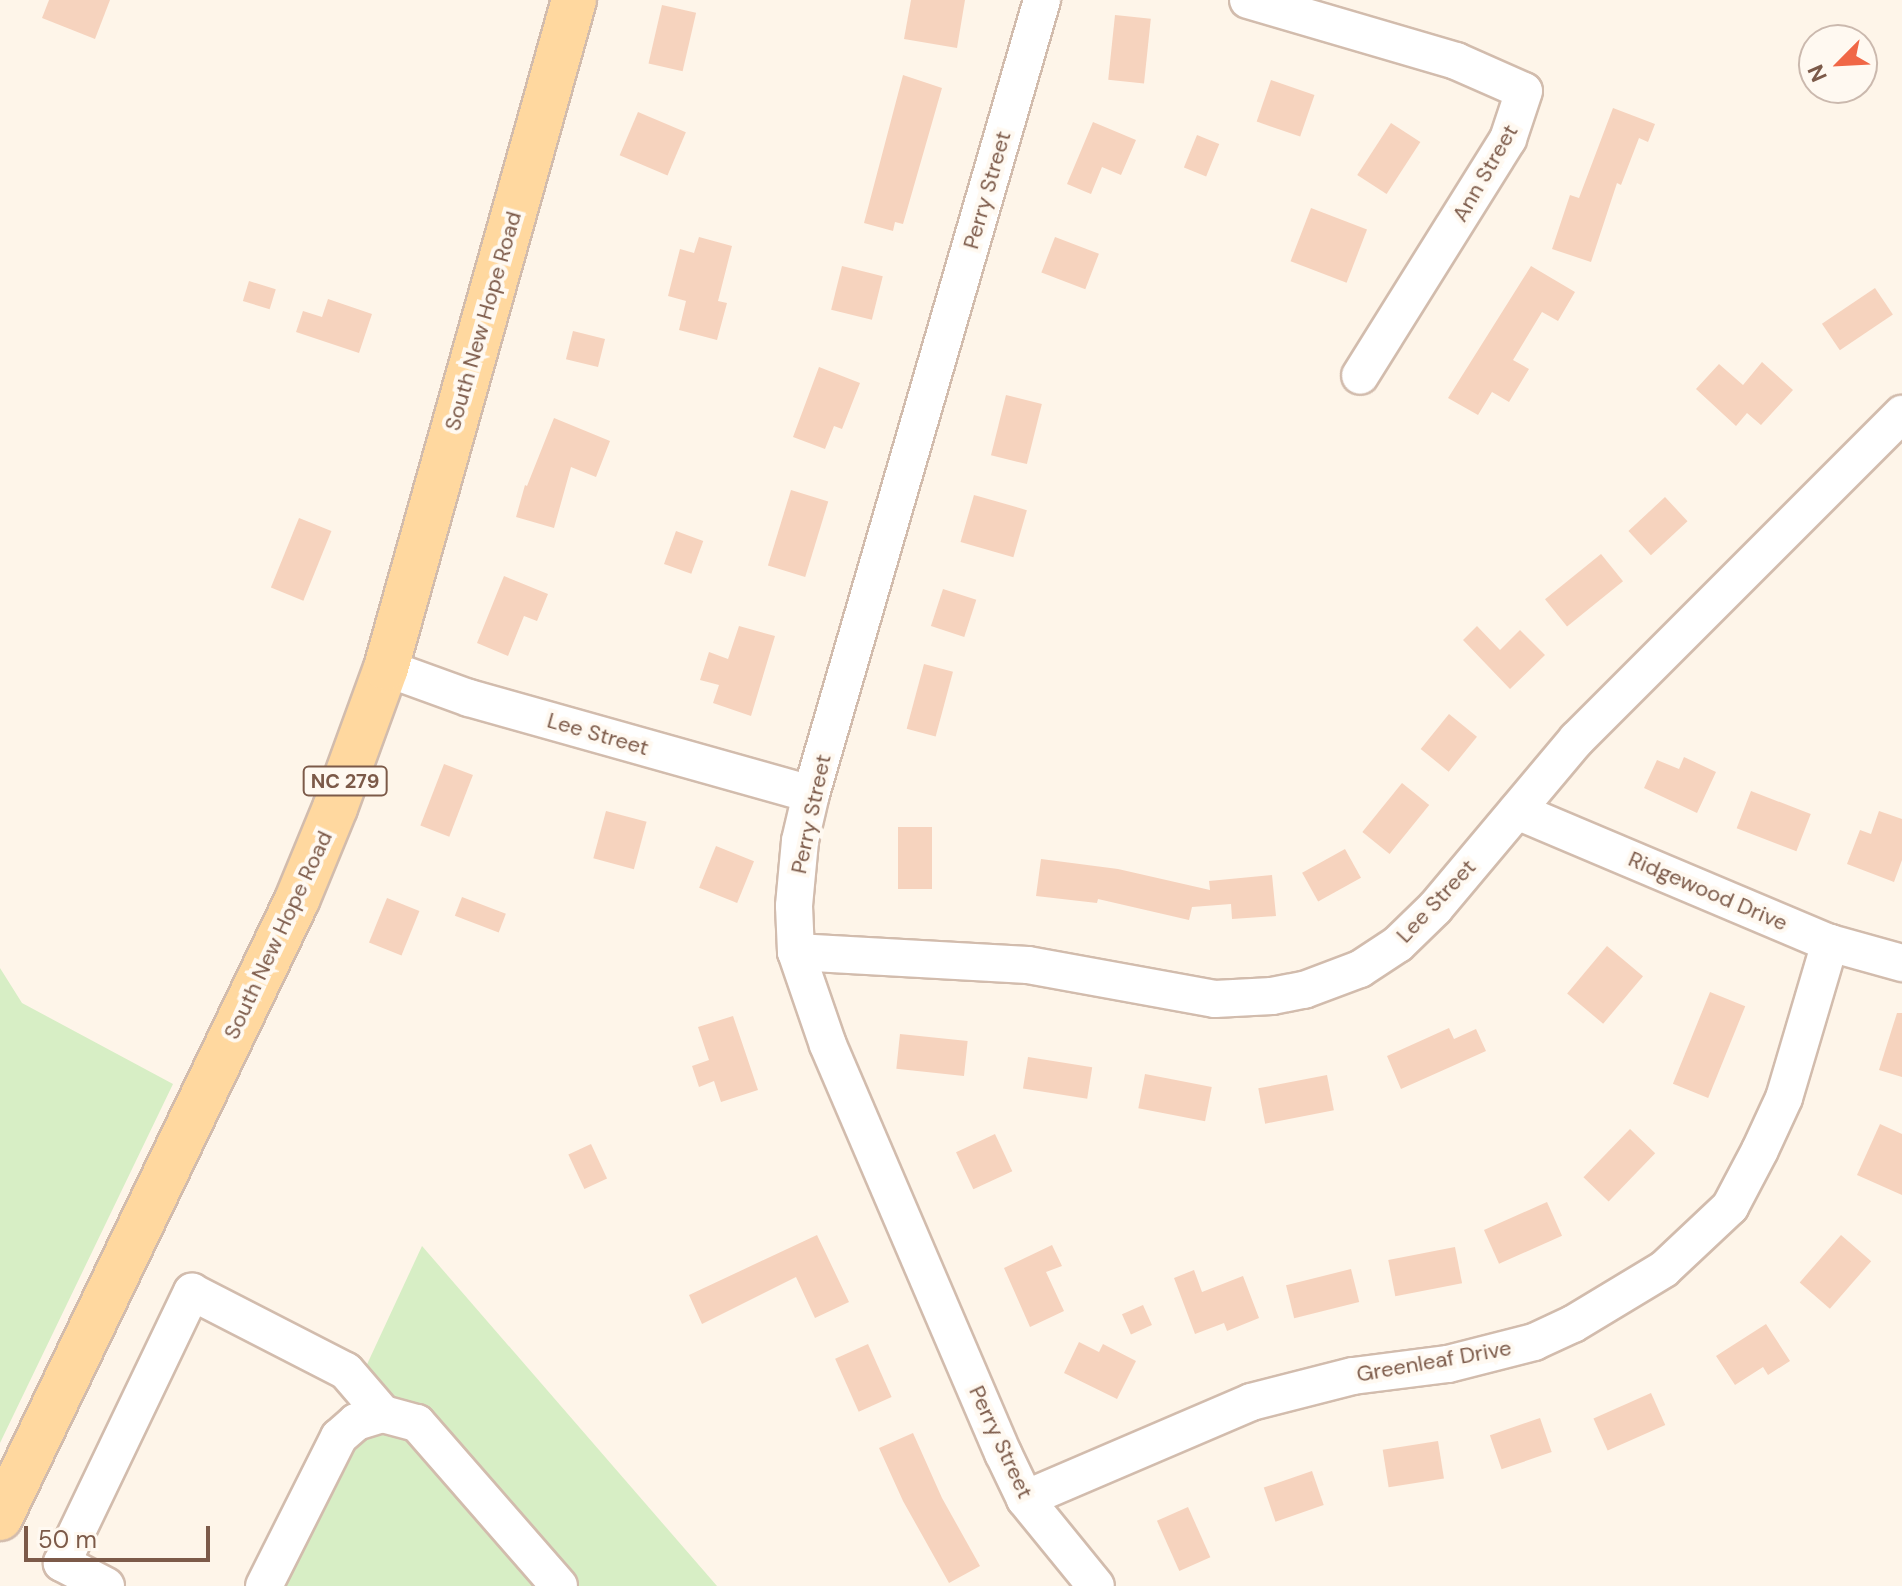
<!DOCTYPE html>
<style>
body{margin:0}
#map{position:relative;width:1902px;height:1586px;overflow:hidden;background:#fef5e9;font-family:"DM Sans",sans-serif}
div>[style]{position:absolute}
.green>*{inset:0;background:#d7eec5}
.building>*{inset:0;background:#f6d3be;transform-origin:0 0}
.roads{filter:drop-shadow(2px 0 #d2bcad) drop-shadow(-2px 0 #d2bcad) drop-shadow(0 2px #d2bcad) drop-shadow(0 -2px #d2bcad)}
.minor>*{height:36px;margin:-18px;padding:0 18px;transform-origin:18px;border-radius:18px;background:#fff}
.major>*{height:44px;margin:-22px;padding:0 22px;transform-origin:22px;border-radius:22px;background:#ffd89f}
span{translate:-50% -50%;white-space:nowrap;text-align:center;line-height:1.15;-webkit-text-stroke:8px #fff9f1;paint-order:stroke}
.shield-label span{padding:2px 6px;background:#fff9f1;border:2px solid;border-radius:6px;-webkit-text-stroke-width:0}
.shield-label{font-size:20px;color:#7c5a49;font-weight:700}
.street-label{font-size:22px;color:#7c5a49}
.north{position:absolute;left:1798px;top:24px;width:80px;height:80px;box-sizing:border-box;background:#fff9f1;border:2px solid #cbb9ae;border-radius:50%;rotate:246deg;font-size:22px;font-weight:700;line-height:32px;text-align:center;color:#7c5a49}
.north::after{content:'';display:block;margin:auto;width:28px;height:36px;background:#f06746;clip-path:polygon(50% 0,100% 100%,50% 72%,0 100%)}
.scale{position:absolute;left:24px;top:1526px;width:186px;height:36px;box-sizing:border-box;border:4px solid #7c5a49;border-top:0;padding-left:10px;font-size:24px;line-height:28px;white-space:nowrap;color:#7c5a49;-webkit-text-stroke:6px #fff9f1;paint-order:stroke}
</style>
<div id="map">
<div class="green">
<div style="clip-path:polygon(0 968px,22px 1003px,173px 1084px,0 1443px)"></div>
<div style="clip-path:polygon(422px 1246px,717px 1586px,264px 1586px)"></div>
</div>
<div class="building">
<div style="clip-path:polygon(49px 0,110px 0,95px 39px,42px 18px)"></div>
<div style="clip-path:polygon(911px 0,965px 0,957px 48px,904px 39px)"></div>
<div style="left:662px;top:5px;width:35px;height:60px;rotate:13deg"></div>
<div style="left:1115px;top:15px;width:36px;height:65px;rotate:6deg"></div>
<div style="clip-path:polygon(903px 75px,942px 88px,903px 224px,895px 222px,893px 231px,864px 223px)"></div>
<div style="left:1271px;top:80px;width:46px;height:44px;rotate:19deg"></div>
<div style="clip-path:polygon(1613px 108px,1655px 124px,1648px 142px,1639px 138px,1621px 185px,1617px 183px,1591px 262px,1552px 249px,1570px 195px,1579px 198px)"></div>
<div style="left:638px;top:112px;width:52px;height:47px;rotate:23deg"></div>
<div style="clip-path:polygon(1093px 122px,1136px 140px,1121px 175px,1102px 167px,1091px 194px,1067px 184px)"></div>
<div style="left:1391px;top:123px;width:35px;height:62px;rotate:33deg"></div>
<div style="left:1197px;top:135px;width:24px;height:35px;rotate:22deg"></div>
<div style="left:1311px;top:208px;width:60px;height:57px;rotate:21deg"></div>
<div style="clip-path:polygon(699px 237px,732px 246px,718px 301px,727px 303px,717px 340px,679px 330px,686px 301px,668px 296px,680px 249px,694px 253px)"></div>
<div style="left:1055px;top:237px;width:47px;height:38px;rotate:21deg"></div>
<div style="left:842px;top:266px;width:42px;height:45px;rotate:14deg"></div>
<div style="clip-path:polygon(1531px 266px,1575px 292px,1558px 321px,1542px 312px,1513px 360px,1529px 369px,1509px 402px,1492px 392px,1478px 415px,1448px 398px)"></div>
<div style="left:249px;top:281px;width:28px;height:21px;rotate:17deg"></div>
<div style="left:1875px;top:288px;width:32px;height:64px;rotate:56deg"></div>
<div style="clip-path:polygon(328px 299px,372px 314px,359px 353px,296px 332px,303px 311px,322px 317px)"></div>
<div style="left:573px;top:331px;width:33px;height:29px;rotate:14deg"></div>
<div style="clip-path:polygon(1762px 362px,1793px 390px,1761px 425px,1747px 413px,1736px 426px,1696px 389px,1719px 364px,1743px 385px)"></div>
<div style="clip-path:polygon(819px 367px,860px 383px,842px 429px,834px 426px,825px 449px,793px 437px)"></div>
<div style="left:1006px;top:395px;width:37px;height:62px;rotate:14deg"></div>
<div style="clip-path:polygon(554px 418px,610px 441px,596px 477px,571px 467px,554px 528px,516px 517px,525px 485px,527px 486px)"></div>
<div style="left:791px;top:490px;width:39px;height:79px;rotate:17deg"></div>
<div style="left:974px;top:495px;width:55px;height:49px;rotate:16deg"></div>
<div style="left:1665px;top:497px;width:33px;height:50px;rotate:47deg"></div>
<div style="left:299px;top:518px;width:35px;height:75px;rotate:22deg"></div>
<div style="left:676px;top:531px;width:29px;height:35px;rotate:20deg"></div>
<div style="left:1601px;top:554px;width:35px;height:72px;rotate:51deg"></div>
<div style="clip-path:polygon(504px 576px,548px 594px,537px 621px,524px 616px,508px 656px,477px 643px)"></div>
<div style="left:943px;top:589px;width:35px;height:39px;rotate:18deg"></div>
<div style="clip-path:polygon(739px 626px,775px 636px,751px 716px,713px 703px,719px 685px,700px 680px,709px 652px,728px 659px)"></div>
<div style="clip-path:polygon(1477px 626px,1500px 650px,1520px 630px,1545px 655px,1510px 689px,1463px 640px)"></div>
<div style="left:924px;top:664px;width:30px;height:67px;rotate:15deg"></div>
<div style="left:1449px;top:714px;width:36px;height:45px;rotate:39deg"></div>
<div style="clip-path:polygon(1684px 757px,1716px 772px,1697px 813px,1644px 788px,1657px 760px,1679px 769px)"></div>
<div style="left:444px;top:764px;width:31px;height:66px;rotate:21deg"></div>
<div style="left:1402px;top:783px;width:35px;height:63px;rotate:39deg"></div>
<div style="left:1751px;top:791px;width:64px;height:40px;rotate:21deg"></div>
<div style="left:606px;top:811px;width:42px;height:49px;rotate:15deg"></div>
<div style="clip-path:polygon(1879px 811px,1902px 819px,1902px 860px,1894px 882px,1847px 864px,1860px 830px,1871px 834px)"></div>
<div style="left:898px;top:827px;width:34px;height:62px"></div>
<div style="left:716px;top:846px;width:41px;height:45px;rotate:22deg"></div>
<div style="left:1345px;top:849px;width:33px;height:49px;rotate:61deg"></div>
<div style="clip-path:polygon(1041px 859px,1118px 869px,1210px 890px,1209px 881px,1272px 875px,1276px 916px,1232px 919px,1231px 904px,1192px 907px,1189px 920px,1098px 899px,1097px 903px,1036px 896px)"></div>
<div style="left:462px;top:897px;width:47px;height:20px;rotate:21deg"></div>
<div style="left:387px;top:898px;width:35px;height:48px;rotate:22deg"></div>
<div style="left:1607px;top:946px;width:47px;height:62px;rotate:40deg"></div>
<div style="left:1710px;top:992px;width:38px;height:99px;rotate:22deg"></div>
<div style="clip-path:polygon(1897px 1013px,1902px 1013px,1902px 1077px,1879px 1070px)"></div>
<div style="clip-path:polygon(733px 1016px,758px 1090px,721px 1102px,714px 1081px,699px 1087px,692px 1066px,709px 1060px,698px 1027px)"></div>
<div style="clip-path:polygon(1449px 1028px,1454px 1039px,1476px 1029px,1486px 1051px,1401px 1089px,1387px 1056px)"></div>
<div style="left:900px;top:1034px;width:68px;height:35px;rotate:6deg"></div>
<div style="left:1028px;top:1057px;width:65px;height:32px;rotate:9deg"></div>
<div style="left:1145px;top:1074px;width:68px;height:35px;rotate:11deg"></div>
<div style="left:1327px;top:1075px;width:36px;height:70px;rotate:79deg"></div>
<div style="clip-path:polygon(1880px 1124px,1902px 1134px,1902px 1195px,1857px 1175px)"></div>
<div style="left:1630px;top:1129px;width:35px;height:67px;rotate:44deg"></div>
<div style="left:995px;top:1134px;width:41px;height:43px;rotate:65deg"></div>
<div style="left:591px;top:1144px;width:38px;height:25px;rotate:65deg"></div>
<div style="left:1547px;top:1202px;width:37px;height:69px;rotate:66deg"></div>
<div style="clip-path:polygon(817px 1235px,849px 1302px,815px 1318px,796px 1277px,702px 1324px,689px 1295px)"></div>
<div style="left:1841px;top:1235px;width:40px;height:63px;rotate:41deg"></div>
<div style="clip-path:polygon(1052px 1245px,1062px 1266px,1046px 1272px,1064px 1311px,1030px 1327px,1004px 1268px)"></div>
<div style="left:1455px;top:1247px;width:37px;height:68px;rotate:79deg"></div>
<div style="left:1351px;top:1269px;width:34px;height:67px;rotate:76deg"></div>
<div style="clip-path:polygon(1194px 1270px,1202px 1292px,1243px 1276px,1259px 1318px,1227px 1331px,1224px 1323px,1195px 1334px,1174px 1278px)"></div>
<div style="left:1143px;top:1305px;width:22px;height:23px;rotate:66deg"></div>
<div style="clip-path:polygon(1766px 1324px,1790px 1361px,1768px 1375px,1763px 1367px,1735px 1385px,1716px 1356px)"></div>
<div style="clip-path:polygon(1079px 1342px,1099px 1352px,1103px 1344px,1136px 1361px,1117px 1399px,1064px 1373px)"></div>
<div style="left:868px;top:1344px;width:58px;height:36px;rotate:66deg"></div>
<div style="left:1651px;top:1393px;width:35px;height:63px;rotate:66deg"></div>
<div style="left:1540px;top:1418px;width:36px;height:53px;rotate:71deg"></div>
<div style="clip-path:polygon(913px 1433px,942px 1498px,980px 1566px,949px 1583px,903px 1501px,879px 1448px)"></div>
<div style="left:1438px;top:1441px;width:38px;height:56px;rotate:81deg"></div>
<div style="left:1312px;top:1471px;width:36px;height:51px;rotate:71deg"></div>
<div style="left:1188px;top:1507px;width:55px;height:34px;rotate:66deg"></div>
</div>
<div class="roads">
<div class="minor">
<div style="left:1042px;top:0;width:827px;rotate:106.22deg"></div>
<div style="left:811px;top:794px;width:48px;rotate:103.2deg"></div>
<div style="left:800px;top:841px;width:65px;rotate:95.3deg"></div>
<div style="left:794px;top:906px;width:46px;rotate:87.5deg"></div>
<div style="left:796px;top:952px;width:98px;rotate:71deg"></div>
<div style="left:828px;top:1045px;width:444px;rotate:66.8deg"></div>
<div style="left:1003px;top:1453px;width:51px;rotate:64.4deg"></div>
<div style="left:1025px;top:1499px;width:112px;rotate:50.8deg"></div>
<div style="left:1248px;top:0;width:217px;rotate:16.3deg"></div>
<div style="left:1456px;top:61px;width:74px;rotate:23.8deg"></div>
<div style="left:1524px;top:91px;width:51px;rotate:108.4deg"></div>
<div style="left:1508px;top:139px;width:279px;rotate:122deg"></div>
<div style="left:386px;top:668px;width:88px;rotate:19.9deg"></div>
<div style="left:469px;top:698px;width:355px;rotate:15.7deg"></div>
<div style="left:1517px;top:811px;width:340px;rotate:22.9deg"></div>
<div style="left:1830px;top:943px;width:75px;rotate:15.5deg"></div>
<div style="left:796px;top:952px;width:232px;rotate:3.2deg"></div>
<div style="left:1028px;top:965px;width:190px;rotate:10.3deg"></div>
<div style="left:1215px;top:999px;width:57px;rotate:-3deg"></div>
<div style="left:1272px;top:996px;width:33px;rotate:-11deg"></div>
<div style="left:1304px;top:990px;width:60px;rotate:-20.6deg"></div>
<div style="left:1360px;top:969px;width:45px;rotate:-33.3deg"></div>
<div style="left:1398px;top:944px;width:52px;rotate:-44.2deg"></div>
<div style="left:1435px;top:908px;width:221px;rotate:-50deg"></div>
<div style="left:1577px;top:739px;width:460px;rotate:-45deg"></div>
<div style="left:1025px;top:1499px;width:246px;rotate:-23.2deg"></div>
<div style="left:1251px;top:1402px;width:105px;rotate:-14.3deg"></div>
<div style="left:1353px;top:1376px;width:96px;rotate:-7.2deg"></div>
<div style="left:1448px;top:1364px;width:89px;rotate:-14.3deg"></div>
<div style="left:1534px;top:1342px;width:43px;rotate:-24.8deg"></div>
<div style="left:1573px;top:1324px;width:106px;rotate:-31.1deg"></div>
<div style="left:1664px;top:1269px;width:91px;rotate:-43.2deg"></div>
<div style="left:1730px;top:1207px;width:64px;rotate:-62.2deg"></div>
<div style="left:1760px;top:1150px;width:57px;rotate:-65.2deg"></div>
<div style="left:1784px;top:1098px;width:162px;rotate:-73.5deg"></div>
<div style="left:106px;top:1586px;width:50px;rotate:-152.4deg"></div>
<div style="left:62px;top:1563px;width:301px;rotate:-64.4deg"></div>
<div style="left:192px;top:1292px;width:173px;rotate:27.2deg"></div>
<div style="left:346px;top:1371px;width:57px;rotate:49.3deg"></div>
<div style="left:264px;top:1586px;width:167px;rotate:-63.3deg"></div>
<div style="left:339px;top:1437px;width:23px;rotate:-41deg"></div>
<div style="left:356px;top:1422px;width:28px;rotate:-17deg"></div>
<div style="left:383px;top:1414px;width:35px;rotate:15deg"></div>
<div style="left:417px;top:1423px;width:216px;rotate:48.9deg"></div>
</div>
<div class="major">
<div style="left:0;top:1518px;width:686px;rotate:-64.33deg"></div>
<div style="left:297px;top:900px;width:100px;rotate:-67.6deg"></div>
<div style="left:335px;top:808px;width:149px;rotate:-70deg"></div>
<div style="left:386px;top:668px;width:694px;rotate:-74.28deg"></div>
</div>
</div>
<div class="shield-label">
<span style="left:345px;top:781px">NC 279</span>
</div>
<div class="street-label">
<span style="left:1485px;top:173px;rotate:-60deg">Ann Street</span>
<span style="left:987px;top:190px;rotate:-74deg">Perry Street</span>
<span style="left:483px;top:321px;rotate:-74deg">South New Hope Road</span>
<span style="left:598px;top:734px;rotate:16deg">Lee Street</span>
<span style="left:811px;top:814px;rotate:-78deg">Perry Street</span>
<span style="left:1708px;top:891px;rotate:23deg">Ridgewood Drive</span>
<span style="left:1436px;top:901px;rotate:-47deg">Lee Street</span>
<span style="left:278px;top:935px;rotate:-65deg">South New Hope Road</span>
<span style="left:1434px;top:1361px;rotate:-10deg">Greenleaf Drive</span>
<span style="left:1001px;top:1442px;rotate:65deg">Perry Street</span>
</div>
<div class="north">N</div>
<div class="scale">50 m</div>
</div>
